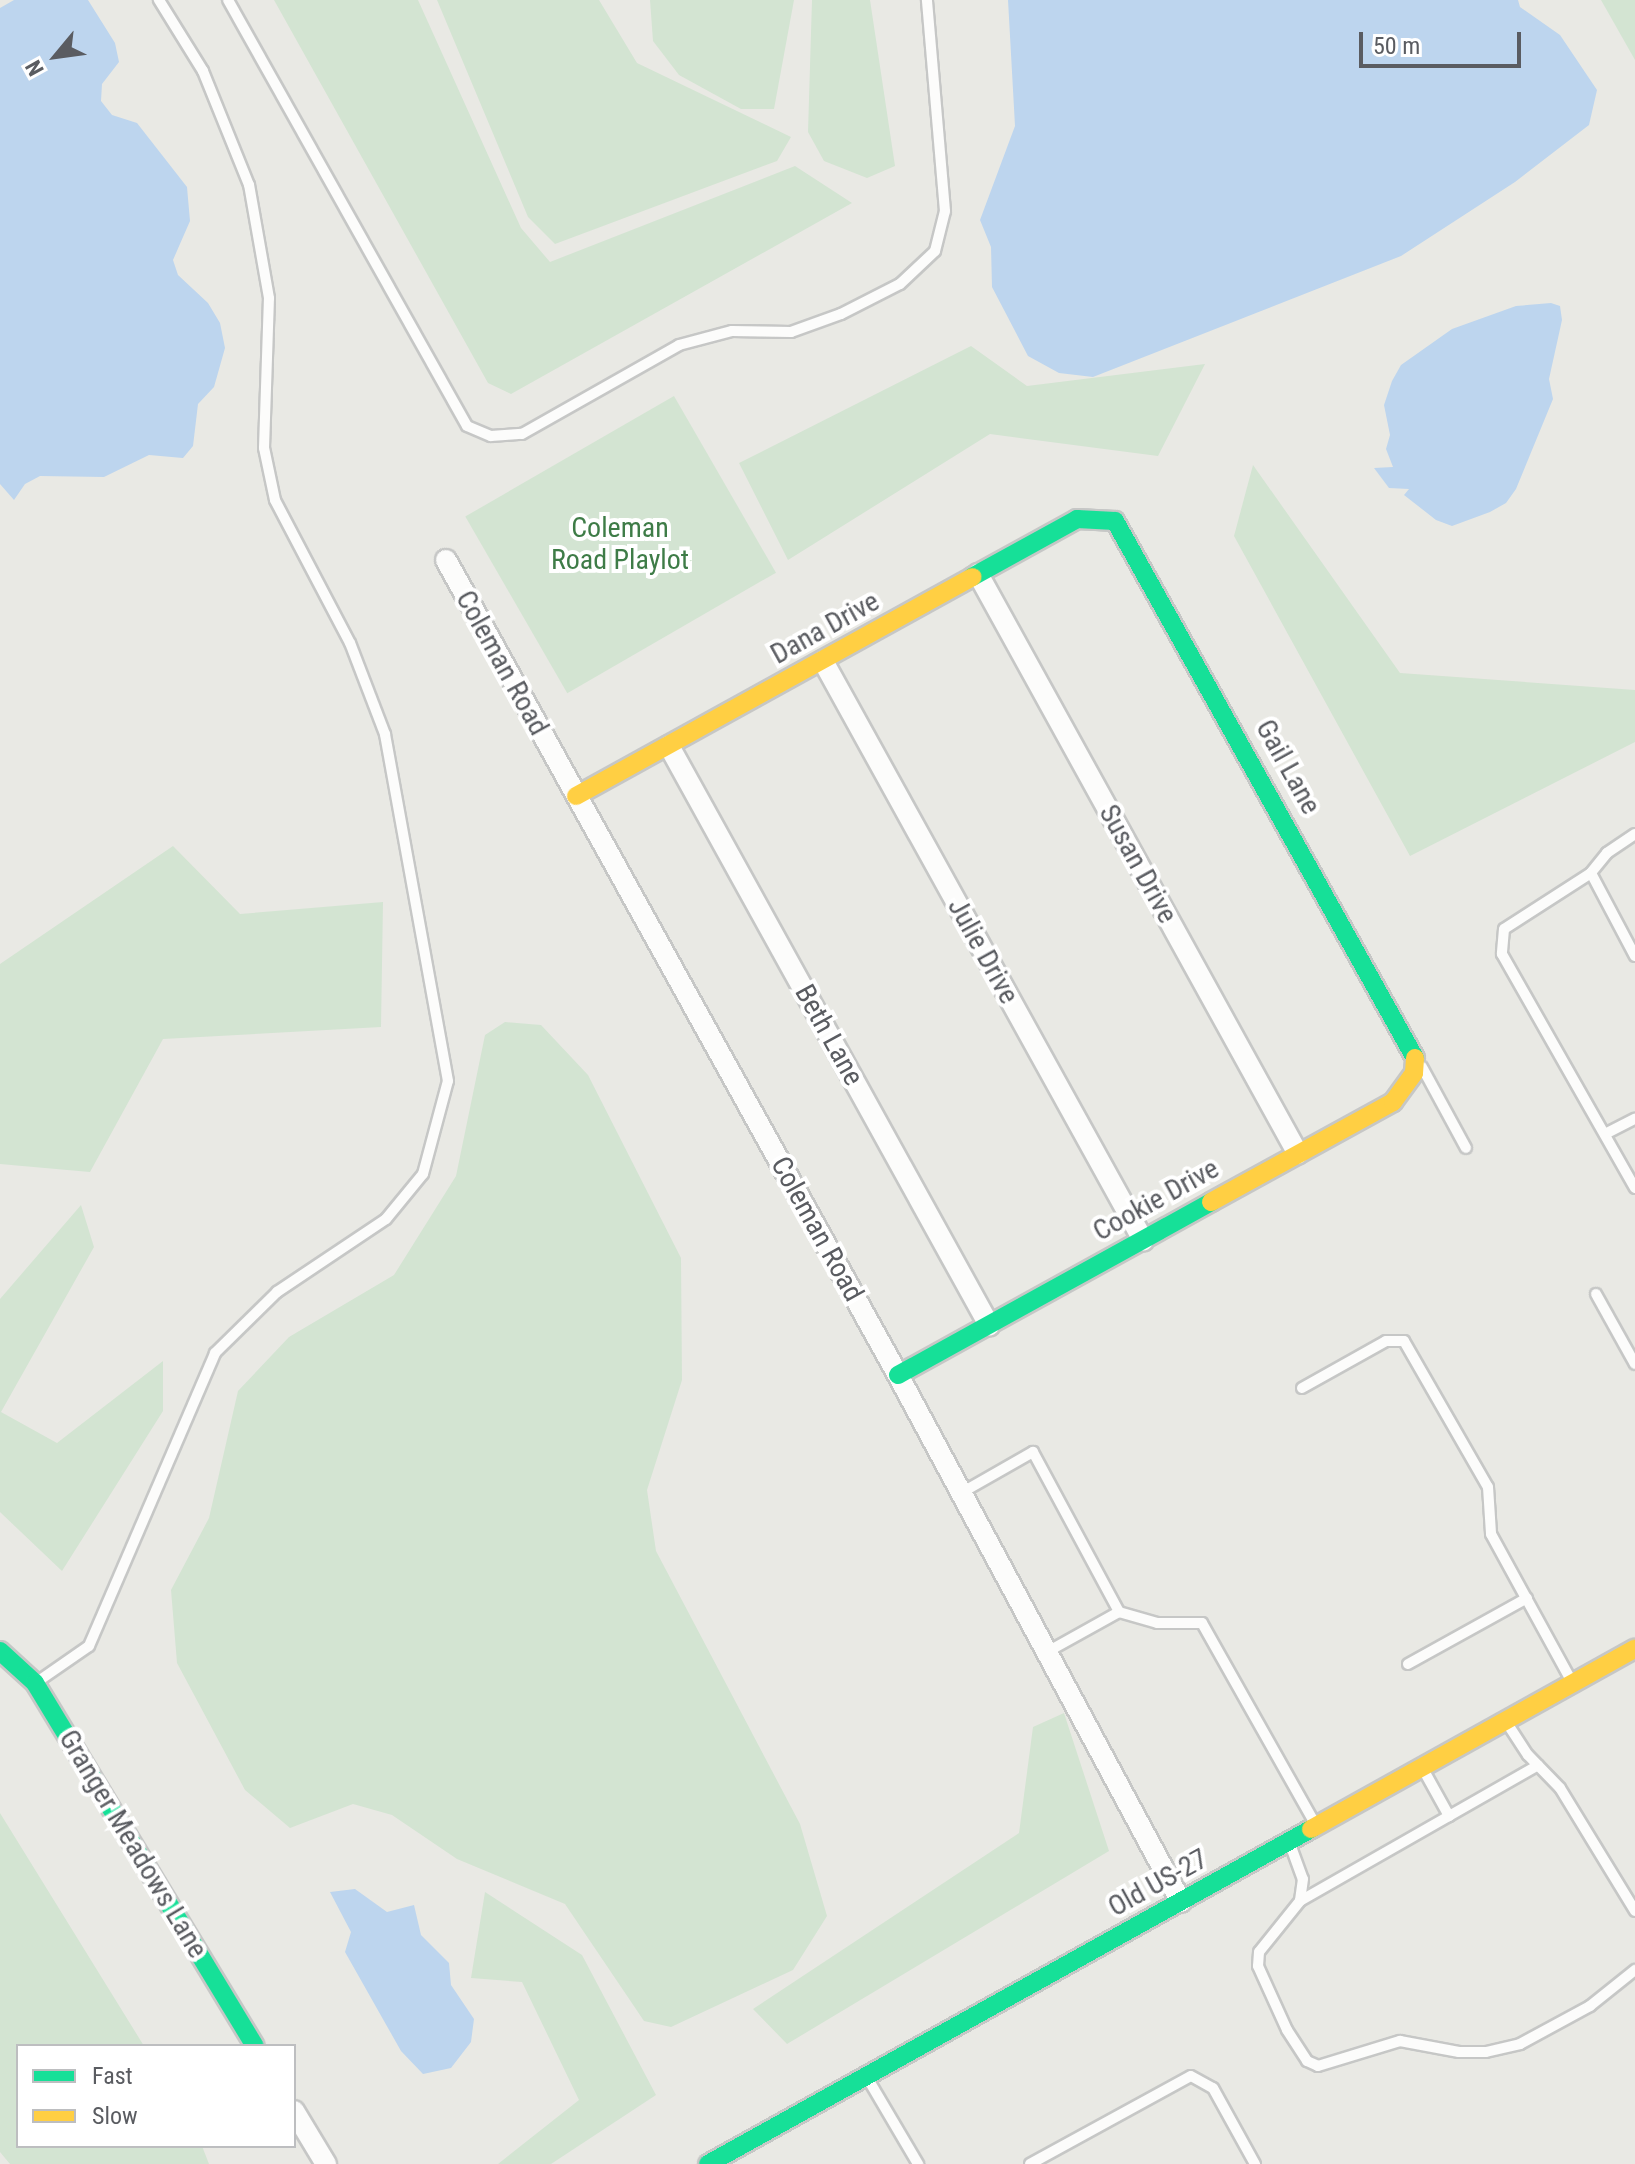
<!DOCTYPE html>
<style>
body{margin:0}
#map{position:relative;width:1635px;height:2164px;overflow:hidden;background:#e9e9e4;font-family:"Roboto Condensed",sans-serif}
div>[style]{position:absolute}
.green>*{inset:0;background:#d3e4d2;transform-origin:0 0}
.water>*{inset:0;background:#bdd5ee}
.roads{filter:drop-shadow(2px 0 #c6c7c6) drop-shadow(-2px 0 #c6c7c6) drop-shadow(0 2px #c6c7c6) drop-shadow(0 -2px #c6c7c6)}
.lane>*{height:10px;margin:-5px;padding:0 5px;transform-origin:5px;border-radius:5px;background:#fcfcfb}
.street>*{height:20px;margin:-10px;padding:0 10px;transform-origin:10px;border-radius:10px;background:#fcfcfb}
.fast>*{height:18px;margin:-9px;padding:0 9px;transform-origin:9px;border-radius:9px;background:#16e098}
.slow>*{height:18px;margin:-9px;padding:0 9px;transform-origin:9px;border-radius:9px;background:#ffcf43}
span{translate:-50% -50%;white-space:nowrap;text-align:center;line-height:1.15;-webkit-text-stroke:8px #fff;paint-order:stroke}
.park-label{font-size:28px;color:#3e7c47}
.street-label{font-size:28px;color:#5a5c61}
.legend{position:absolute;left:16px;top:2044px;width:280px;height:104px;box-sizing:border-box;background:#fff;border:2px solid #bdbec0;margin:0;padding:10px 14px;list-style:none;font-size:24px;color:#5a5c61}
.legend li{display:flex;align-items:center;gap:16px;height:40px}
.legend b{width:40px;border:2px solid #bdbec0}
.north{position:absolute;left:16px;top:16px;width:80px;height:80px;-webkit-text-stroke:6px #fff;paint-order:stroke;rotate:241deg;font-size:22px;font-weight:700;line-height:32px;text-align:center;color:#5a5c61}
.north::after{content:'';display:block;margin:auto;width:28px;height:36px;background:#5a5c61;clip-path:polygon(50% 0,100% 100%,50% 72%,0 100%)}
.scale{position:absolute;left:1359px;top:32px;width:162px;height:36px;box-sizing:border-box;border:4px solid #5a5c61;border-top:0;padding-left:10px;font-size:24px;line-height:28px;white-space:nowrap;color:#5a5c61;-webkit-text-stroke:6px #fff;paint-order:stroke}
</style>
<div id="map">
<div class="green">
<div style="clip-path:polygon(274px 0,418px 0,521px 228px,550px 262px,795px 166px,852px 203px,511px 394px,488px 383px)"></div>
<div style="clip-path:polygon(437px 0,599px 0,637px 63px,791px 137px,777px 161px,555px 244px,528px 217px)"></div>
<div style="clip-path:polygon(650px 0,794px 0,774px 109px,741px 109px,679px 75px,653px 41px)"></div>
<div style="clip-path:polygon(812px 0,870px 0,895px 166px,867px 178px,824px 161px,808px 132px)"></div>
<div style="clip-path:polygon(1601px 0,1635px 0,1635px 60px)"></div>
<div style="clip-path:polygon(971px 346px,1027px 386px,1205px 364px,1158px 456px,990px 434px,788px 560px,739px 463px)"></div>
<div style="left:674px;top:396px;width:204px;height:241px;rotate:60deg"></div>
<div style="clip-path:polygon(1253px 465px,1400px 673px,1635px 690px,1635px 742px,1410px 856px,1234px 536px)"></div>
<div style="clip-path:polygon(173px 846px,240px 914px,383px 902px,381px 1027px,163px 1039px,90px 1172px,0 1164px,0 964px)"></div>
<div style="clip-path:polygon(505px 1022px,541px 1025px,588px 1075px,681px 1258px,682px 1380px,647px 1490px,656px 1551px,800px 1824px,827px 1916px,793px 1970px,671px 2027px,644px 2021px,565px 1904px,457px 1859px,392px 1815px,353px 1804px,290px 1828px,245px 1790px,177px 1663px,171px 1590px,209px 1518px,238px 1391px,289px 1337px,394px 1275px,456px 1176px,485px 1035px)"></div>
<div style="clip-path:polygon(81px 1205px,94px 1247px,1px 1412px,57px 1443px,163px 1361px,163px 1411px,62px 1571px,0 1512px,0 1299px)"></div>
<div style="clip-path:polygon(1064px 1713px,1109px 1851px,787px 2044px,753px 2009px,1019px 1833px,1033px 1727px)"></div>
<div style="clip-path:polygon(0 1813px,144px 2046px,18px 2046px,18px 2146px,202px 2146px,209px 2164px,10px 2164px,0 2152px)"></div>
<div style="clip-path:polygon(485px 1892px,582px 1955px,656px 2095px,551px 2164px,498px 2164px,579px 2100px,522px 1982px,471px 1978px)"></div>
</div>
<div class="water">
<div style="clip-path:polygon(14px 0,88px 0,115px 43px,119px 62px,102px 84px,101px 101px,112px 115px,137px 123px,187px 187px,190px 221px,173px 260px,178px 275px,208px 303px,220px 323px,225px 348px,214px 387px,198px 404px,193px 446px,183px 458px,149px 455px,104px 477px,40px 476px,25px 484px,14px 500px,0 484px,0 8px)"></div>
<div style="clip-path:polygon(1008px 0,1518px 0,1520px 7px,1560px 35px,1597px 90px,1589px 125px,1515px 182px,1401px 256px,1093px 377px,1059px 373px,1028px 356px,992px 287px,991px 247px,980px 220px,1015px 126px)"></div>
<div style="clip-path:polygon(1551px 303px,1560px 306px,1562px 320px,1549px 379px,1553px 399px,1516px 489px,1506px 503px,1490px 512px,1452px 526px,1436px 520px,1404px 495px,1409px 489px,1389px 488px,1374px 468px,1393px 467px,1386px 449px,1390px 435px,1384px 405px,1392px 381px,1401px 365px,1452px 329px,1516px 306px)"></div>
<div style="clip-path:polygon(355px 1889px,387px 1912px,414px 1905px,421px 1935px,449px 1963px,451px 1985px,474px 2019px,471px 2042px,451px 2068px,423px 2074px,401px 2051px,345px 1952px,351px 1932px,330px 1892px)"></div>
</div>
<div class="roads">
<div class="lane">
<div style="left:228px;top:0;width:488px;rotate:60.7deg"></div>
<div style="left:467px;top:426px;width:26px;rotate:23deg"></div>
<div style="left:491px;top:436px;width:31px;rotate:-4deg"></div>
<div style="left:522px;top:434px;width:180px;rotate:-29.5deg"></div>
<div style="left:679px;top:345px;width:55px;rotate:-14.8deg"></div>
<div style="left:732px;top:331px;width:59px;rotate:1deg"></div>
<div style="left:791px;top:332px;width:53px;rotate:-19.8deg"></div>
<div style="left:841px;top:314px;width:66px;rotate:-27deg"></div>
<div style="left:900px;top:284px;width:48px;rotate:-43.3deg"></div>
<div style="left:935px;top:251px;width:41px;rotate:-76deg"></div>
<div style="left:945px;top:211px;width:212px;rotate:-94.9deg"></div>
<div style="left:1635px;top:834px;width:34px;rotate:146deg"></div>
<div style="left:1607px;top:853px;width:26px;rotate:129deg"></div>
<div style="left:1591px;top:873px;width:103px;rotate:147.2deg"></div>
<div style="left:1504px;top:929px;width:25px;rotate:95deg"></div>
<div style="left:1502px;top:954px;width:269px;rotate:60.4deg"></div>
<div style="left:1591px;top:873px;width:94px;rotate:62.1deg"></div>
<div style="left:1422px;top:1067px;width:92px;rotate:61.5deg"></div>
<div style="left:1605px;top:1134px;width:34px;rotate:-27deg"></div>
<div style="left:1596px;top:1294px;width:80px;rotate:60.9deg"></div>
<div style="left:1302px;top:1388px;width:96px;rotate:-29.2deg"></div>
<div style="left:1386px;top:1341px;width:18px"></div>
<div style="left:1404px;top:1341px;width:168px;rotate:60.1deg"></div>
<div style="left:1488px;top:1487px;width:47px;rotate:86.3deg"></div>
<div style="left:1491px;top:1534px;width:169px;rotate:61.3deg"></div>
<div style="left:961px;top:1493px;width:83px;rotate:-29.7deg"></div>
<div style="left:1033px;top:1452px;width:182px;rotate:61.7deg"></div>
<div style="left:1047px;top:1652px;width:82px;rotate:-29.1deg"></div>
<div style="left:1119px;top:1612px;width:40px;rotate:16deg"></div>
<div style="left:1157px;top:1623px;width:45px"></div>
<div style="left:1202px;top:1623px;width:232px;rotate:60.6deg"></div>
<div style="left:1408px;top:1664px;width:136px;rotate:-29deg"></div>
<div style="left:37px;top:1682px;width:63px;rotate:-34.7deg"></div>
<div style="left:89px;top:1646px;width:319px;rotate:-66.7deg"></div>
<div style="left:215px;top:1353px;width:87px;rotate:-44.5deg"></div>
<div style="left:277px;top:1292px;width:131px;rotate:-33.8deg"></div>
<div style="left:386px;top:1219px;width:58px;rotate:-50.6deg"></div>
<div style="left:423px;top:1174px;width:96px;rotate:-75deg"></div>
<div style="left:448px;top:1081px;width:353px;rotate:-100.3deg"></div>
<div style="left:385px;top:734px;width:97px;rotate:-111deg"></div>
<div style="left:350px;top:643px;width:161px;rotate:-117.7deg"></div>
<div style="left:275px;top:500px;width:53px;rotate:-101.9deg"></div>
<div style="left:264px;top:448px;width:150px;rotate:-88.1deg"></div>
<div style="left:269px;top:298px;width:115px;rotate:-100deg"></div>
<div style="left:249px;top:185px;width:123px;rotate:-112deg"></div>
<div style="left:203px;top:71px;width:84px;rotate:-121.8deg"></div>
<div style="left:1507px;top:1723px;width:38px;rotate:57deg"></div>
<div style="left:1528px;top:1755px;width:46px;rotate:45.9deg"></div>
<div style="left:1560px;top:1788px;width:144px;rotate:58.6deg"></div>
<div style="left:1423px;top:1769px;width:54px;rotate:61deg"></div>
<div style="left:1290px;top:1844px;width:37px;rotate:70deg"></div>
<div style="left:1303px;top:1879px;width:22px;rotate:98deg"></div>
<div style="left:1300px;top:1901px;width:65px;rotate:128.8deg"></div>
<div style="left:1259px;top:1952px;width:14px;rotate:94deg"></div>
<div style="left:1258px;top:1966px;width:70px;rotate:65.6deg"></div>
<div style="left:1287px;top:2030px;width:37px;rotate:57deg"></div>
<div style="left:1307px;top:2061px;width:12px;rotate:24deg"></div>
<div style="left:1318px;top:2066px;width:86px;rotate:-17deg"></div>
<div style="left:1400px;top:2041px;width:60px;rotate:10.6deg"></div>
<div style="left:1459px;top:2052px;width:27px"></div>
<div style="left:1486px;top:2052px;width:35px;rotate:-13deg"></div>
<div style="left:1520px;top:2044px;width:80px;rotate:-28.5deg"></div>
<div style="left:1590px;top:2006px;width:58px;rotate:-38.7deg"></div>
<div style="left:1300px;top:1901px;width:274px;rotate:-29.7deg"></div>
<div style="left:868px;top:2079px;width:99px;rotate:59.5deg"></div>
<div style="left:1030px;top:2164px;width:183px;rotate:-28.7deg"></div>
<div style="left:1191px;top:2076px;width:25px;rotate:29deg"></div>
<div style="left:1213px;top:2088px;width:87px;rotate:61.1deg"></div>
</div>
<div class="street">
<div style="left:446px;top:560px;width:932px;rotate:60.99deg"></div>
<div style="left:898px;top:1375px;width:598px;rotate:61.76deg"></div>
<div style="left:978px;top:574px;width:662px;rotate:61.11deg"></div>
<div style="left:823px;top:661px;width:662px;rotate:61.07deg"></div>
<div style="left:669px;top:746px;width:662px;rotate:61.07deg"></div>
<div style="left:294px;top:2111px;width:62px;rotate:58.9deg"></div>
</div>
<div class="fast">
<div style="left:972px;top:577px;width:120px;rotate:-28.9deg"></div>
<div style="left:1077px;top:519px;width:38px;rotate:3deg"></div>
<div style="left:1115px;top:521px;width:615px;rotate:60.81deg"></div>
<div style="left:898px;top:1375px;width:358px;rotate:-28.9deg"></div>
<div style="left:0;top:1651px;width:47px;rotate:42.4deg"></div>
<div style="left:35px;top:1683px;width:424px;rotate:58.8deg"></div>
<div style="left:708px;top:2164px;width:690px;rotate:-29.05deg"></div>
</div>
<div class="slow">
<div style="left:576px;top:796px;width:453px;rotate:-28.9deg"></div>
<div style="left:1211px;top:1202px;width:208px;rotate:-28.8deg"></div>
<div style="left:1393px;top:1102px;width:36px;rotate:-54deg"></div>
<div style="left:1414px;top:1073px;width:15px;rotate:-86deg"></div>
<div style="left:1311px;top:1829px;width:371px;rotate:-29.1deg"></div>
</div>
</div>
<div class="park-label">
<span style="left:620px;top:544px">Coleman<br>Road Playlot</span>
</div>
<div class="street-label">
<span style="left:825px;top:628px;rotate:-29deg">Dana Drive</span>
<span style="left:502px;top:663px;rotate:61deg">Coleman Road</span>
<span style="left:1288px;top:767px;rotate:61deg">Gail Lane</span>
<span style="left:1138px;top:864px;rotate:61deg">Susan Drive</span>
<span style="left:983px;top:951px;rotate:61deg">Julie Drive</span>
<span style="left:829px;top:1035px;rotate:61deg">Beth Lane</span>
<span style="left:1156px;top:1200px;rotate:-29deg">Cookie Drive</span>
<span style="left:817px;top:1229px;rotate:61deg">Coleman Road</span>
<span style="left:133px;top:1844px;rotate:59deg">Granger Meadows Lane</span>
<span style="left:1158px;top:1883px;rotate:-29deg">Old US-27</span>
</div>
<ul class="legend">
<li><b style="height:10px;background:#16e098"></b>Fast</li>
<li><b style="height:10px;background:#ffcf43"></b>Slow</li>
</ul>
<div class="north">N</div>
<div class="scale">50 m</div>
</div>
